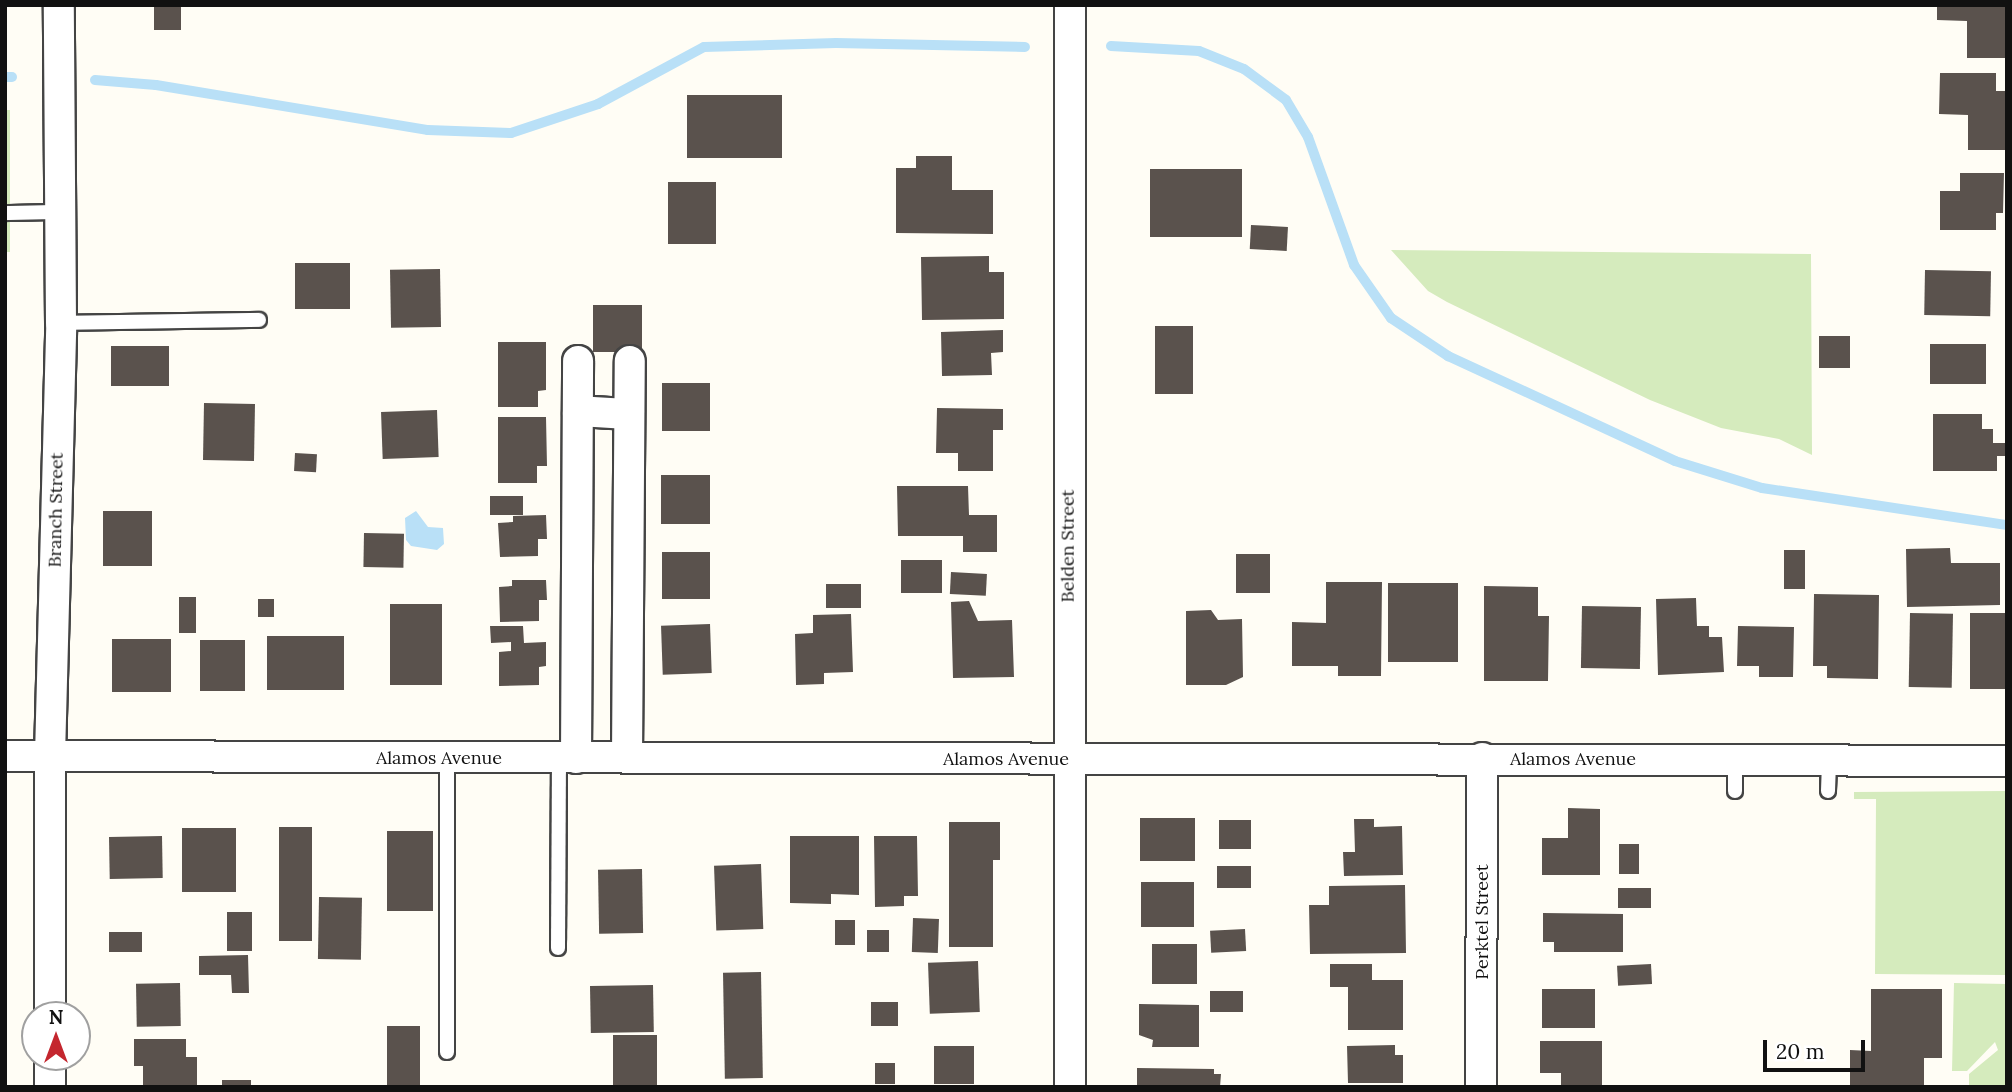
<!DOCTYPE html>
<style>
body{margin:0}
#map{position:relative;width:2012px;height:1092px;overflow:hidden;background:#fffdf5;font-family:Lora,serif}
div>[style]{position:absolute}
.green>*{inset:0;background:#d5ebbd;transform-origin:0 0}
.water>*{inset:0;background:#b9e0f7}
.stream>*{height:10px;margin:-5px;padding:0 5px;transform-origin:5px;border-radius:5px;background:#b9e0f7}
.building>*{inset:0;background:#5a524d;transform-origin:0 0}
.roads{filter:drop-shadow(2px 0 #444) drop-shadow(-2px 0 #444) drop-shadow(0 2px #444) drop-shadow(0 -2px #444)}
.service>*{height:14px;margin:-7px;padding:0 7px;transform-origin:7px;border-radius:7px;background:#fff}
.minor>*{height:30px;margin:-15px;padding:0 15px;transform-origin:15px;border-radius:15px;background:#fff}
span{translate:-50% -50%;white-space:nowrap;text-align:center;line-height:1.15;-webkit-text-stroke:7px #fff;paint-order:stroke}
.street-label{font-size:18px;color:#111}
.frame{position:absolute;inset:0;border:7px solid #111;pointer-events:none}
.north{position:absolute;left:21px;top:1001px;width:70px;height:70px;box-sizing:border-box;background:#fff;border:2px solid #a0a0a0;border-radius:50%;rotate:0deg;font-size:19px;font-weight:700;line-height:28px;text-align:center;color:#111}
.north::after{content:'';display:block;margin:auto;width:24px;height:32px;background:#c4262e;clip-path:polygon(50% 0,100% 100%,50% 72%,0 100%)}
.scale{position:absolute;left:1763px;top:1040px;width:102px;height:32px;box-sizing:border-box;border:4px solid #111;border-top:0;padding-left:9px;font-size:21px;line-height:24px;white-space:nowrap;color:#111;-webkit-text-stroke:5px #fff;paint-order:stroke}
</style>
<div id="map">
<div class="green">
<div style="left:10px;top:110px;width:142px;height:5px;rotate:90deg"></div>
<div style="clip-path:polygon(1391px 250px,1811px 254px,1812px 455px,1779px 439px,1721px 428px,1650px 400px,1447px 302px,1428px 291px)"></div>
<div style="clip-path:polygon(2007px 791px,2007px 975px,1875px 974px,1876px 799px,1854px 799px,1854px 792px)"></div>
<div style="clip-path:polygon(1954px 983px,2007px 984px,2007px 1087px,1969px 1087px,1969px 1074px,1998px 1050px,1995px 1042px,1967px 1071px,1952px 1071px)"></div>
</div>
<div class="water">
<div style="clip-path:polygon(416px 511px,428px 527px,443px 528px,444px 544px,437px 550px,411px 546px,406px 540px,405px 518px)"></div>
</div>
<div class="stream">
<div style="left:1111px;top:46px;width:88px;rotate:3.3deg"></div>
<div style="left:1199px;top:51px;width:48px;rotate:21.8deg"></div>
<div style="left:1244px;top:69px;width:52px;rotate:36.4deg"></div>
<div style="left:1286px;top:100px;width:43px;rotate:59.3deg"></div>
<div style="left:1308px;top:137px;width:136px;rotate:70.2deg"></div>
<div style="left:1354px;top:265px;width:65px;rotate:55.1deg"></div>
<div style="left:1391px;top:318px;width:69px;rotate:33.7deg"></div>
<div style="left:1448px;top:356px;width:250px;rotate:24.8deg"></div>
<div style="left:1675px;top:461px;width:91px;rotate:17.2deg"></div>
<div style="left:1762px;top:488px;width:248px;rotate:8.6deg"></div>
<div style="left:5px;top:77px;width:7px"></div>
<div style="left:95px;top:80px;width:61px;rotate:4.7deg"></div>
<div style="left:156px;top:85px;width:276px;rotate:9.4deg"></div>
<div style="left:428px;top:130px;width:83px;rotate:2.1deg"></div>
<div style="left:511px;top:133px;width:92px;rotate:-18.4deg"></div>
<div style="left:598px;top:104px;width:120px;rotate:-28.3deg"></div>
<div style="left:704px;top:47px;width:132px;rotate:-1.7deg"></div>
<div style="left:836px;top:43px;width:189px;rotate:1.2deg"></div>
</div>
<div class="building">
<div style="left:154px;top:5px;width:27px;height:25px"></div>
<div style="clip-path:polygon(1937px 5px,2007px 5px,2007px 58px,1967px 58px,1967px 21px,1937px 20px)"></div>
<div style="clip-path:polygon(1940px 73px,1996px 73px,1996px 91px,2007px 91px,2007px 150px,1968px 150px,1968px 115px,1939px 114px)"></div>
<div style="left:687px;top:95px;width:95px;height:63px"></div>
<div style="clip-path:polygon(916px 156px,952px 156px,952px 190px,993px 190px,993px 234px,896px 233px,896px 168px,916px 168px)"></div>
<div style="left:1150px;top:169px;width:92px;height:68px"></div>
<div style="clip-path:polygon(1960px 173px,2004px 173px,2003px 213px,1996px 213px,1996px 230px,1940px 230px,1940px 191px,1960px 191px)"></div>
<div style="left:668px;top:182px;width:48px;height:62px"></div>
<div style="left:1251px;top:225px;width:37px;height:24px;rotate:3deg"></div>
<div style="clip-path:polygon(989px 256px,989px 272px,1004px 272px,1004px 319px,922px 320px,921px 257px)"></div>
<div style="left:295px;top:263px;width:55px;height:46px"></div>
<div style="left:440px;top:269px;width:58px;height:50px;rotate:89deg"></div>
<div style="left:1925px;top:270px;width:66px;height:45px;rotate:1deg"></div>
<div style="left:593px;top:305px;width:49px;height:47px"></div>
<div style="left:1155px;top:326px;width:38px;height:68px"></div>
<div style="clip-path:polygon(1003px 330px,1003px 352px,991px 353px,992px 375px,942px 376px,941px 332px)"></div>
<div style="left:1819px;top:336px;width:31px;height:32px"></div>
<div style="clip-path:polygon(498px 342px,546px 342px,546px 390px,538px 391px,538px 407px,498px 407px)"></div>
<div style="left:1986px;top:344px;width:40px;height:56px;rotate:90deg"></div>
<div style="left:111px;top:346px;width:58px;height:40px"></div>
<div style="left:662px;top:383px;width:48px;height:48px"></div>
<div style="left:204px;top:403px;width:51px;height:57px;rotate:1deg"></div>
<div style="clip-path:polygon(937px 408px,1003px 409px,1003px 430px,993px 430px,993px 471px,958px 471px,958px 453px,936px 453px)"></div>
<div style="left:437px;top:410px;width:47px;height:56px;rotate:88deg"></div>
<div style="clip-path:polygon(1933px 414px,1982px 414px,1982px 429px,1993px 429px,1993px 443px,2006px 443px,2006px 456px,1997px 456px,1997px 471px,1933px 471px)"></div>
<div style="clip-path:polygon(498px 417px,546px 417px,547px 466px,537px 466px,537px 483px,498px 483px)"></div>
<div style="left:295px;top:453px;width:22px;height:18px;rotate:3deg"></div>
<div style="left:661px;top:475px;width:49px;height:49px"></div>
<div style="clip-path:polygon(897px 486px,968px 486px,969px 515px,997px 515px,997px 552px,963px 552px,963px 536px,898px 536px)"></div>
<div style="left:523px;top:496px;width:19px;height:33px;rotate:90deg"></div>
<div style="left:103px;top:511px;width:49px;height:55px"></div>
<div style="clip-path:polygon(546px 515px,547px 539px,538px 539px,538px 556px,500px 557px,498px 523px,513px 522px,513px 516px)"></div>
<div style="left:364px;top:533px;width:40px;height:34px;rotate:1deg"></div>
<div style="clip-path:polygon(1950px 548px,1951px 563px,2000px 563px,2000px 605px,1907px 607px,1906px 549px)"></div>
<div style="left:1784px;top:550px;width:21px;height:39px"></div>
<div style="left:662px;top:552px;width:48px;height:47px"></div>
<div style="left:1236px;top:554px;width:34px;height:39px"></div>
<div style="left:901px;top:560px;width:41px;height:33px"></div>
<div style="left:951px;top:572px;width:36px;height:22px;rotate:3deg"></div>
<div style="clip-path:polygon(512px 580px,546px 580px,547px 600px,539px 600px,539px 621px,500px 622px,499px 587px,512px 586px)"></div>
<div style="clip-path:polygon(1326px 582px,1382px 582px,1381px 676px,1338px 676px,1338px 666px,1292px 666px,1292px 622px,1326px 623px)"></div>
<div style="left:1388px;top:583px;width:70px;height:79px"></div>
<div style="left:826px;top:584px;width:35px;height:24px"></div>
<div style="clip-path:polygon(1484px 586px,1538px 587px,1538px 616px,1549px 616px,1548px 681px,1484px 681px)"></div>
<div style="clip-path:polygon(1814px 594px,1879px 595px,1878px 679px,1827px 678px,1827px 666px,1813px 666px)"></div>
<div style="left:179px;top:597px;width:17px;height:36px"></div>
<div style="clip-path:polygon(1696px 598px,1697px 626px,1709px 626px,1709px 637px,1722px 637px,1724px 672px,1658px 675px,1656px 599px)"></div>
<div style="left:258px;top:599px;width:16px;height:18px"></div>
<div style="clip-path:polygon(969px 601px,978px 621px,1012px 620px,1014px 677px,953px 678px,951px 602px)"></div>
<div style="left:390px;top:604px;width:52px;height:81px"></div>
<div style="left:1582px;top:606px;width:59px;height:62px;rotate:1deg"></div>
<div style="clip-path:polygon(1211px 610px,1218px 620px,1242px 619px,1243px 677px,1226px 685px,1186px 685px,1186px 611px)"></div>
<div style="left:1910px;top:613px;width:43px;height:74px;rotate:1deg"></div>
<div style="left:1970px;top:613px;width:37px;height:76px"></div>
<div style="clip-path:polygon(851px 614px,853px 672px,824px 673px,824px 684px,796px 685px,795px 634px,813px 633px,813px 615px)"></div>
<div style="left:710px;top:624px;width:49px;height:49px;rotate:88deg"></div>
<div style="clip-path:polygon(490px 626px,523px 626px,524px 643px,546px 642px,546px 666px,539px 667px,539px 685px,499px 686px,499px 652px,511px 651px,511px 642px,491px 643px)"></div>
<div style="clip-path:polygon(1738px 626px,1794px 627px,1793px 677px,1759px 677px,1759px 666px,1737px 666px)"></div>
<div style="left:267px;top:636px;width:77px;height:54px"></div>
<div style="left:112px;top:639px;width:59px;height:53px"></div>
<div style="left:245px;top:640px;width:51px;height:45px;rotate:90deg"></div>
<div style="clip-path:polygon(1568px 808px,1600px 809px,1600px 875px,1542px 875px,1542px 838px,1568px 838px)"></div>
<div style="left:1140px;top:818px;width:55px;height:43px"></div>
<div style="clip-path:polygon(1354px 819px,1374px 819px,1374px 827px,1402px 826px,1403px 875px,1344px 876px,1343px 852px,1355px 852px)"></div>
<div style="left:1251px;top:820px;width:29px;height:32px;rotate:90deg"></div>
<div style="clip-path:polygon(949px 822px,1000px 822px,1000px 860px,993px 860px,993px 947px,949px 947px)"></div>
<div style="left:279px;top:827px;width:33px;height:114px"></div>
<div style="left:182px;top:828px;width:54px;height:64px"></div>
<div style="left:387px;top:831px;width:46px;height:80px"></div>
<div style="left:162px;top:836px;width:42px;height:53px;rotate:89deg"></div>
<div style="clip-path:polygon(790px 836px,859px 836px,859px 895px,831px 894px,831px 904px,790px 903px)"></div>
<div style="clip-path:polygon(874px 836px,917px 836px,918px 896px,904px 896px,904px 906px,875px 907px)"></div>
<div style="left:1619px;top:844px;width:20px;height:30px"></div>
<div style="left:761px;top:864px;width:65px;height:47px;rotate:88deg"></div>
<div style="left:1217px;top:866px;width:34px;height:22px"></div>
<div style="left:642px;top:869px;width:64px;height:44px;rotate:89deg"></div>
<div style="left:1141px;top:882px;width:53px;height:45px"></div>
<div style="clip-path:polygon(1405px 885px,1406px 953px,1310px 954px,1309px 905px,1329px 905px,1329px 886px)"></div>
<div style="left:1618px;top:888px;width:33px;height:20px"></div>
<div style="left:319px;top:897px;width:43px;height:62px;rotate:1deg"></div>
<div style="left:227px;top:912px;width:25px;height:39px"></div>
<div style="clip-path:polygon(1543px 913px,1623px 914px,1623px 952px,1554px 952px,1554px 942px,1543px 942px)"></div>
<div style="left:913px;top:918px;width:26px;height:34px;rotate:2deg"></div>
<div style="left:835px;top:920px;width:20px;height:25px"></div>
<div style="left:1245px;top:929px;width:22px;height:35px;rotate:87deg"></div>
<div style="left:867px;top:930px;width:22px;height:22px"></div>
<div style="left:142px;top:932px;width:20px;height:33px;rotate:90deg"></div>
<div style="left:1152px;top:944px;width:45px;height:40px"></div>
<div style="clip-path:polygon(248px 955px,249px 993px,232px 993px,231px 975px,199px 975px,199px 956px)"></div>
<div style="left:978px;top:961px;width:51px;height:50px;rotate:88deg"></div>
<div style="clip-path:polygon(1330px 964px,1372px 964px,1372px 980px,1403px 980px,1403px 1030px,1348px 1030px,1348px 987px,1330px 987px)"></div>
<div style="left:1651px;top:964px;width:20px;height:34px;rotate:87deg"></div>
<div style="left:761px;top:972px;width:106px;height:38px;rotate:89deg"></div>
<div style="left:180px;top:983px;width:43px;height:44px;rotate:89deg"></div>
<div style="left:653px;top:985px;width:47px;height:63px;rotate:89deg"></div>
<div style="left:1595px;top:989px;width:39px;height:53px;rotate:90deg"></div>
<div style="clip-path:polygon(1871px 989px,1942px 989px,1942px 1058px,1924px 1058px,1924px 1087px,1850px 1087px,1850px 1050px,1871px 1051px)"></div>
<div style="left:1210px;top:991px;width:33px;height:21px"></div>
<div style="left:871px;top:1002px;width:27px;height:24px"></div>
<div style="clip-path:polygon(1139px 1004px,1199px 1005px,1199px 1047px,1152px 1047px,1153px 1040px,1139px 1035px)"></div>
<div style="left:387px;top:1026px;width:33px;height:61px"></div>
<div style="left:613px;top:1035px;width:44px;height:52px"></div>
<div style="clip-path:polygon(134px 1039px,186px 1039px,186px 1057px,197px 1057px,197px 1087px,143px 1087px,143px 1066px,134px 1066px)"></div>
<div style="clip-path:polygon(1540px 1041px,1602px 1041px,1602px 1087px,1561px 1087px,1561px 1073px,1540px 1073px)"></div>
<div style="clip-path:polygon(1395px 1045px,1395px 1055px,1403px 1055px,1403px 1083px,1348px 1083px,1347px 1046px)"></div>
<div style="left:974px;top:1046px;width:38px;height:40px;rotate:90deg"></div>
<div style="left:875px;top:1063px;width:20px;height:21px"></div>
<div style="clip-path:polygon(1137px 1068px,1214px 1069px,1214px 1074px,1221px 1074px,1220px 1087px,1137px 1087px)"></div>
<div style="left:222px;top:1080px;width:29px;height:7px"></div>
</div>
<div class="roads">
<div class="service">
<div style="left:5px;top:213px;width:53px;rotate:-1.1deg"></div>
<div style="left:61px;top:323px;width:198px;rotate:-0.9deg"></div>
<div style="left:447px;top:758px;width:294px;rotate:90deg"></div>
<div style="left:1735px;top:760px;width:31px;rotate:90deg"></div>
<div style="left:1828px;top:791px;width:31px;rotate:-88deg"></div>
<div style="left:558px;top:948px;width:190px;rotate:-89.7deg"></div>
</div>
<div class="minor">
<div style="left:578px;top:411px;width:51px;rotate:3.4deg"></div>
<div style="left:5px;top:756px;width:2002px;rotate:0.14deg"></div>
<div style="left:576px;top:758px;width:397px;rotate:-89.7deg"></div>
<div style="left:627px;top:758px;width:397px;rotate:-89.6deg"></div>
<div style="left:50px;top:1015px;width:259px;rotate:-90deg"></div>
<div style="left:50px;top:756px;width:433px;rotate:-88.5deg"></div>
<div style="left:61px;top:323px;width:318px;rotate:-90.4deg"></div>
<div style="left:50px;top:1057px;width:30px;rotate:90deg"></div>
<div style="left:1070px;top:1087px;width:1082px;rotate:-90deg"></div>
<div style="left:1481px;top:1087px;width:329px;rotate:-89.8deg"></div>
</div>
</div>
<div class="street-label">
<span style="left:56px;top:510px;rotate:-89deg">Branch Street</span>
<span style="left:1068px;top:546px;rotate:-90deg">Belden Street</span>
<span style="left:439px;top:758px">Alamos Avenue</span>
<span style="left:1006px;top:759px">Alamos Avenue</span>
<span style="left:1573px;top:759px">Alamos Avenue</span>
<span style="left:1482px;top:922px;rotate:-90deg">Perktel Street</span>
</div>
<div class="frame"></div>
<div class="north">N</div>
<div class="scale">20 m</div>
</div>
